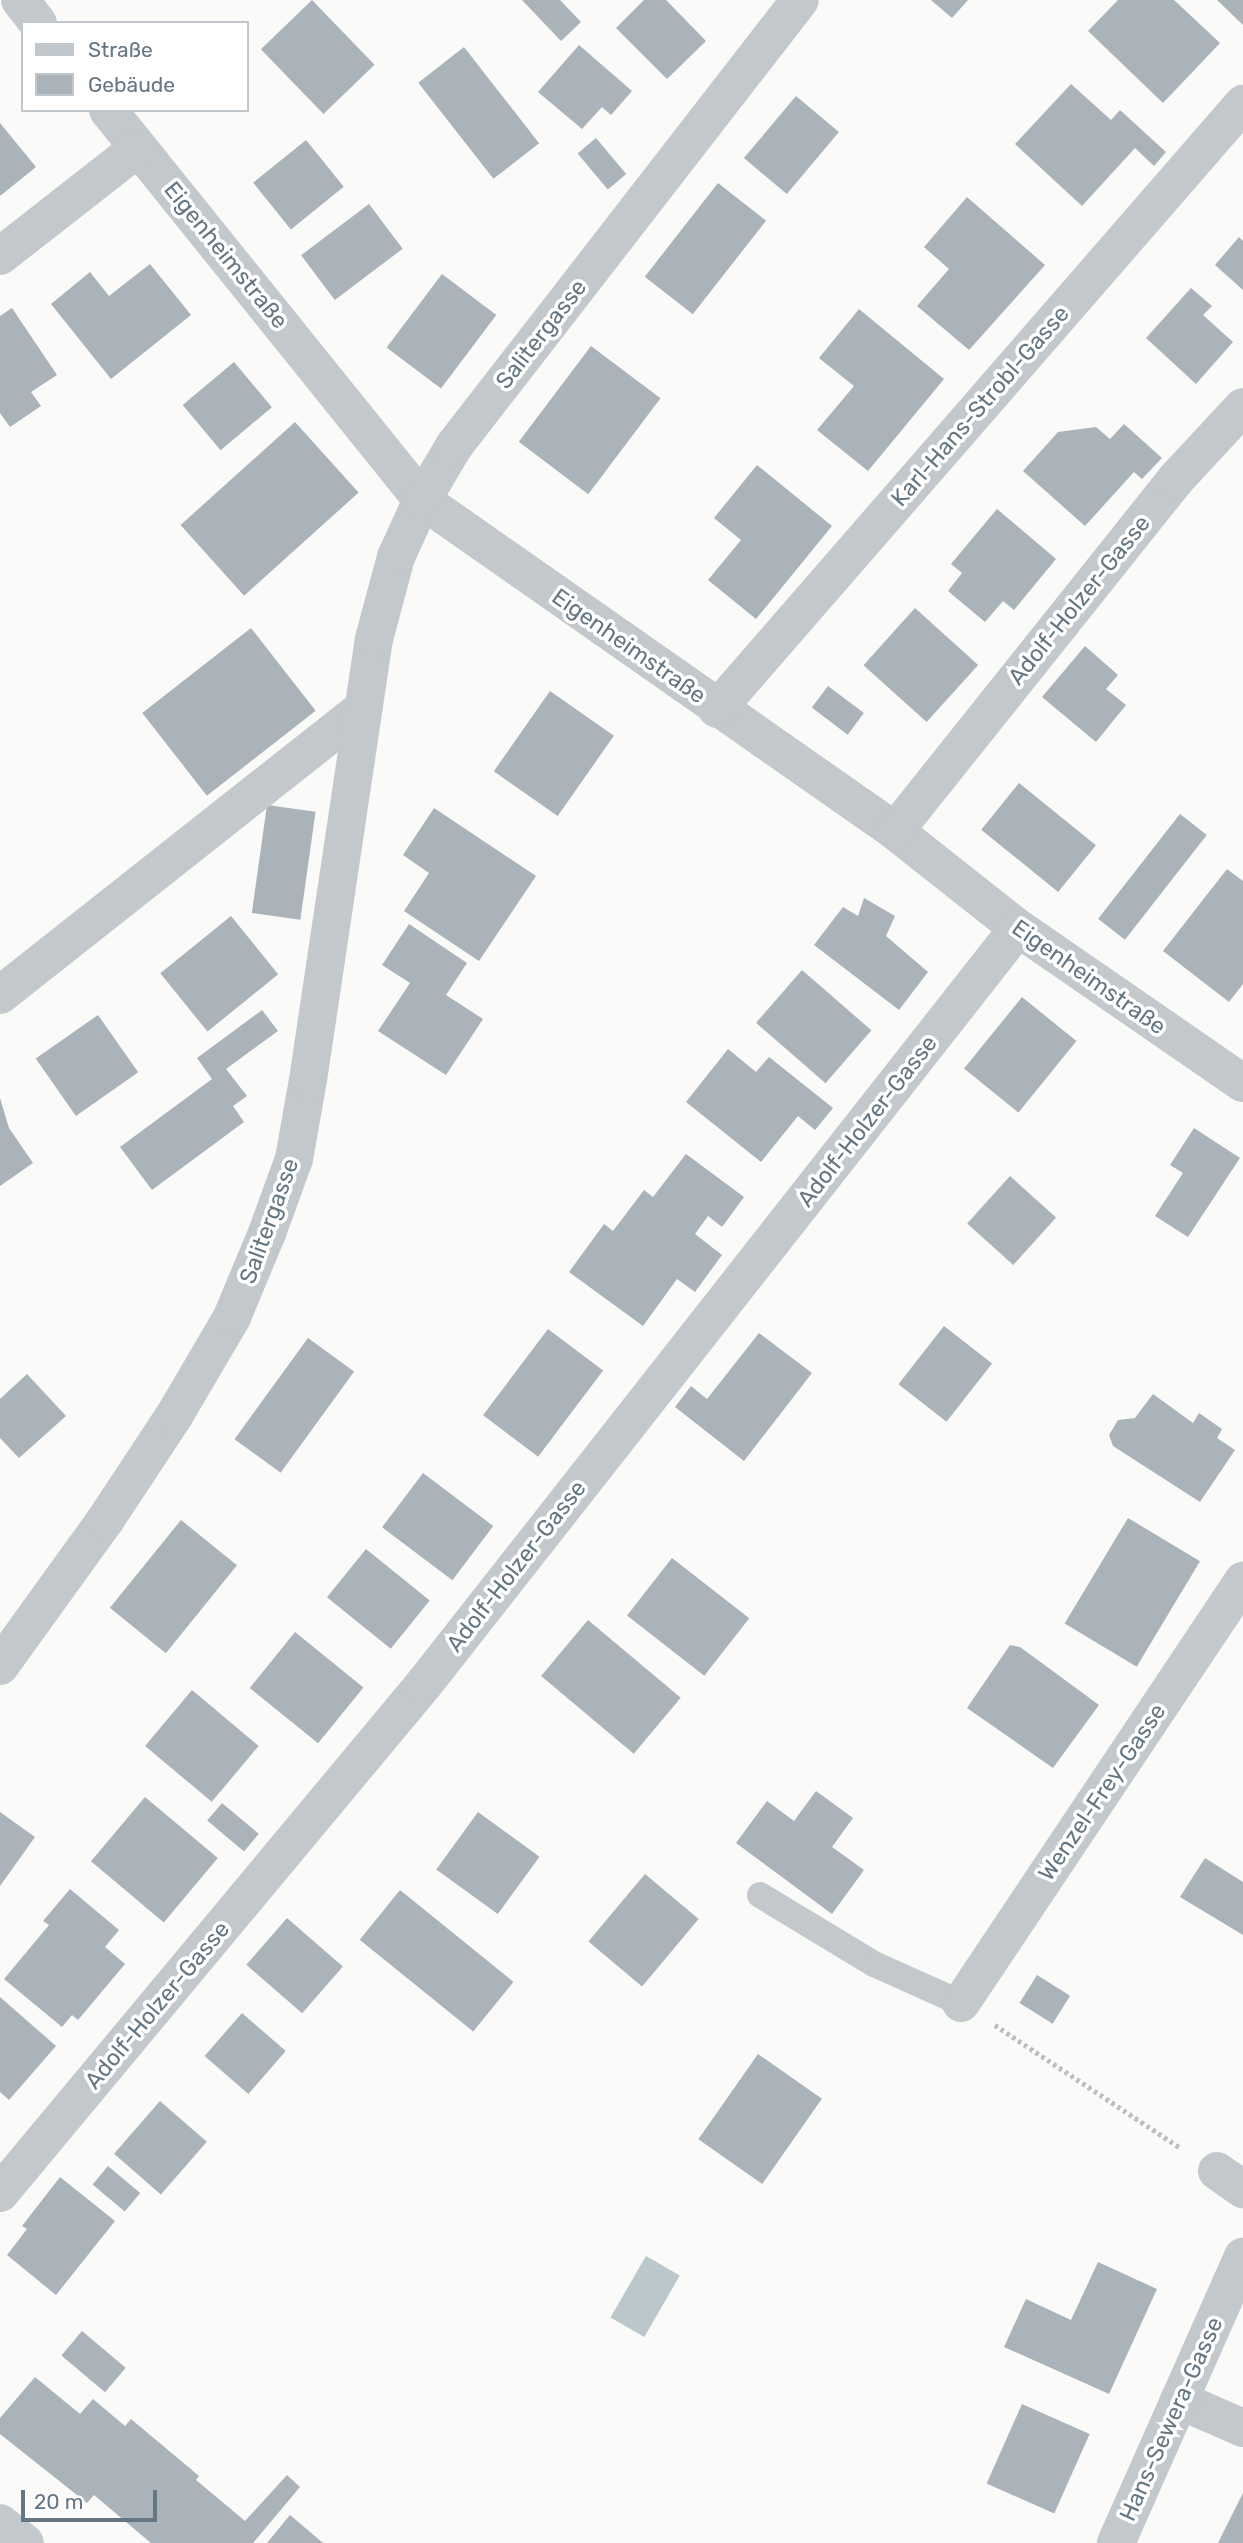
<!DOCTYPE html>
<meta charset="utf-8">
<style>
body{margin:0}
#map{position:relative;width:1243px;height:2543px;overflow:hidden;background:#fafaf8;font-family:Rubik,sans-serif}
div>[style]{position:absolute}
.water>*{inset:0;background:#bbc7cb;transform-origin:0 0}
.building>*{inset:0;background:#aab3b9;transform-origin:0 0}
.path>*{height:4.5px;margin-top:-2.25px;transform-origin:0;background:repeating-linear-gradient(90deg,#bbbfc2 0 3.5px,transparent 0 7px)}
.service>*{height:26px;margin:-13px;padding:0 13px;transform-origin:13px;border-radius:13px;background:#c3c8cc}
.minor>*{height:38px;margin:-19px;padding:0 19px;transform-origin:19px;border-radius:19px;background:#c3c8cc}
span{translate:-50% -50%;white-space:nowrap;text-align:center;line-height:1.15;-webkit-text-stroke:7px #fff;paint-order:stroke}
.street-label{font-size:23px;color:#657683}
.legend{position:absolute;left:21px;top:21px;width:228px;height:91px;box-sizing:border-box;background:#fff;border:2px solid #c1c8cd;margin:0;padding:9px 12px;list-style:none;font-size:21px;color:#657683}
.legend li{display:flex;align-items:center;gap:14px;height:35px}
.legend b{width:35px;border:2px solid #c1c8cd}
.scale{position:absolute;left:21px;top:2490px;width:136px;height:32px;box-sizing:border-box;border:4px solid #657683;border-top:0;padding-left:9px;font-size:21px;line-height:24px;white-space:nowrap;color:#657683;-webkit-text-stroke:5px #fff;paint-order:stroke}
</style>
<div id="map">
<div class="water">
<div style="left:646px;top:2256px;width:39px;height:71px;rotate:30deg"></div>
</div>
<div class="building">
<div style="left:312px;top:0;width:90px;height:71px;rotate:46deg"></div>
<div style="clip-path:polygon(522px 0,560px 0,581px 22px,561px 41px)"></div>
<div style="clip-path:polygon(644px 0,666px 0,706px 41px,667px 79px,616px 28px)"></div>
<div style="clip-path:polygon(931px 0,968px 0,952px 18px)"></div>
<div style="clip-path:polygon(1118px 0,1174px 0,1220px 43px,1163px 103px,1088px 31px)"></div>
<div style="clip-path:polygon(1217px 0,1243px 0,1243px 25px)"></div>
<div style="clip-path:polygon(579px 45px,632px 91px,611px 115px,602px 107px,582px 129px,538px 92px)"></div>
<div style="left:464px;top:47px;width:122px;height:58px;rotate:52deg"></div>
<div style="clip-path:polygon(1071px 84px,1111px 120px,1120px 110px,1166px 152px,1154px 166px,1135px 148px,1082px 206px,1015px 144px)"></div>
<div style="left:796px;top:96px;width:56px;height:81px;rotate:40deg"></div>
<div style="clip-path:polygon(0 123px,36px 167px,0 196px)"></div>
<div style="left:596px;top:138px;width:47px;height:24px;rotate:50deg"></div>
<div style="left:306px;top:140px;width:60px;height:68px;rotate:51deg"></div>
<div style="left:718px;top:183px;width:61px;height:119px;rotate:38deg"></div>
<div style="clip-path:polygon(967px 197px,1045px 265px,969px 350px,917px 306px,949px 269px,924px 247px)"></div>
<div style="left:369px;top:204px;width:56px;height:85px;rotate:53deg"></div>
<div style="clip-path:polygon(1239px 237px,1243px 241px,1243px 290px,1215px 265px)"></div>
<div style="clip-path:polygon(150px 264px,191px 315px,111px 379px,51px 304px,90px 272px,109px 296px)"></div>
<div style="left:442px;top:274px;width:68px;height:92px;rotate:37deg"></div>
<div style="clip-path:polygon(1191px 288px,1212px 306px,1203px 315px,1233px 342px,1196px 384px,1146px 338px)"></div>
<div style="clip-path:polygon(12px 308px,57px 375px,31px 392px,41px 406px,10px 427px,0 413px,0 316px)"></div>
<div style="clip-path:polygon(859px 309px,944px 379px,868px 471px,817px 430px,854px 386px,819px 358px)"></div>
<div style="left:591px;top:346px;width:87px;height:120px;rotate:37deg"></div>
<div style="left:234px;top:362px;width:59px;height:67px;rotate:50deg"></div>
<div style="left:295px;top:422px;width:95px;height:154px;rotate:48deg"></div>
<div style="clip-path:polygon(1124px 424px,1162px 458px,1142px 479px,1134px 472px,1085px 526px,1023px 471px,1058px 432px,1096px 427px,1110px 439px)"></div>
<div style="clip-path:polygon(757px 465px,832px 526px,756px 619px,708px 580px,741px 540px,714px 518px)"></div>
<div style="clip-path:polygon(997px 509px,1056px 559px,1014px 610px,1003px 601px,985px 622px,948px 591px,962px 573px,951px 564px)"></div>
<div style="left:915px;top:608px;width:85px;height:77px;rotate:42deg"></div>
<div style="left:251px;top:628px;width:105px;height:138px;rotate:52deg"></div>
<div style="clip-path:polygon(1085px 646px,1118px 675px,1106px 689px,1126px 705px,1096px 742px,1042px 697px)"></div>
<div style="left:828px;top:686px;width:45px;height:27px;rotate:37deg"></div>
<div style="left:550px;top:691px;width:78px;height:98px;rotate:35deg"></div>
<div style="left:1019px;top:783px;width:99px;height:60px;rotate:39deg"></div>
<div style="left:267px;top:805px;width:49px;height:109px;rotate:8deg"></div>
<div style="clip-path:polygon(434px 808px,536px 876px,479px 961px,404px 911px,429px 873px,403px 855px)"></div>
<div style="left:1180px;top:814px;width:34px;height:133px;rotate:38deg"></div>
<div style="clip-path:polygon(1227px 869px,1243px 881px,1243px 984px,1229px 1002px,1163px 951px)"></div>
<div style="clip-path:polygon(864px 898px,895px 916px,886px 936px,928px 972px,899px 1010px,814px 945px,843px 907px,858px 916px)"></div>
<div style="left:231px;top:916px;width:75px;height:91px;rotate:51deg"></div>
<div style="clip-path:polygon(409px 924px,467px 963px,446px 995px,483px 1019px,446px 1075px,378px 1031px,410px 983px,382px 965px)"></div>
<div style="left:802px;top:970px;width:92px;height:70px;rotate:41deg"></div>
<div style="left:1022px;top:997px;width:70px;height:92px;rotate:39deg"></div>
<div style="clip-path:polygon(262px 1010px,278px 1031px,226px 1069px,247px 1096px,233px 1106px,244px 1122px,152px 1190px,120px 1147px,212px 1079px,197px 1058px)"></div>
<div style="left:98px;top:1015px;width:70px;height:76px;rotate:55deg"></div>
<div style="clip-path:polygon(728px 1049px,756px 1072px,769px 1057px,833px 1108px,815px 1130px,798px 1116px,761px 1162px,686px 1102px)"></div>
<div style="clip-path:polygon(0 1098px,9px 1128px,33px 1163px,0 1186px)"></div>
<div style="clip-path:polygon(1194px 1128px,1240px 1158px,1188px 1237px,1155px 1216px,1183px 1173px,1170px 1165px)"></div>
<div style="clip-path:polygon(686px 1154px,744px 1197px,722px 1227px,708px 1216px,695px 1234px,722px 1255px,695px 1292px,677px 1279px,643px 1326px,569px 1272px,604px 1224px,613px 1231px,644px 1190px,653px 1197px)"></div>
<div style="left:1010px;top:1176px;width:62px;height:64px;rotate:42deg"></div>
<div style="left:944px;top:1326px;width:61px;height:74px;rotate:38deg"></div>
<div style="left:548px;top:1329px;width:69px;height:108px;rotate:37deg"></div>
<div style="clip-path:polygon(759px 1333px,812px 1373px,744px 1461px,675px 1407px,691px 1386px,707px 1399px)"></div>
<div style="left:308px;top:1338px;width:57px;height:125px;rotate:36deg"></div>
<div style="clip-path:polygon(27px 1374px,66px 1416px,19px 1458px,0 1438px,0 1399px)"></div>
<div style="clip-path:polygon(1153px 1394px,1193px 1423px,1199px 1413px,1222px 1429px,1217px 1438px,1235px 1450px,1200px 1502px,1113px 1446px,1109px 1435px,1118px 1420px,1135px 1418px)"></div>
<div style="left:423px;top:1473px;width:88px;height:68px;rotate:37deg"></div>
<div style="left:1128px;top:1518px;width:84px;height:123px;rotate:31deg"></div>
<div style="left:181px;top:1520px;width:72px;height:113px;rotate:39deg"></div>
<div style="left:366px;top:1549px;width:82px;height:62px;rotate:39deg"></div>
<div style="left:672px;top:1558px;width:98px;height:73px;rotate:38deg"></div>
<div style="left:588px;top:1620px;width:121px;height:73px;rotate:40deg"></div>
<div style="left:295px;top:1632px;width:88px;height:72px;rotate:39deg"></div>
<div style="clip-path:polygon(1010px 1645px,1020px 1647px,1099px 1705px,1053px 1768px,967px 1708px)"></div>
<div style="left:192px;top:1690px;width:87px;height:73px;rotate:40deg"></div>
<div style="clip-path:polygon(816px 1791px,853px 1818px,832px 1847px,864px 1870px,832px 1914px,736px 1843px,767px 1801px,794px 1821px)"></div>
<div style="left:145px;top:1797px;width:95px;height:84px;rotate:40deg"></div>
<div style="left:222px;top:1803px;width:48px;height:23px;rotate:40deg"></div>
<div style="clip-path:polygon(0 1812px,35px 1837px,0 1886px)"></div>
<div style="left:478px;top:1812px;width:76px;height:71px;rotate:36deg"></div>
<div style="clip-path:polygon(1205px 1858px,1243px 1882px,1243px 1935px,1180px 1897px)"></div>
<div style="left:645px;top:1874px;width:70px;height:88px;rotate:40deg"></div>
<div style="clip-path:polygon(70px 1889px,119px 1930px,105px 1947px,125px 1964px,78px 2020px,72px 2015px,62px 2027px,4px 1979px,49px 1925px,43px 1921px)"></div>
<div style="left:400px;top:1890px;width:146px;height:64px;rotate:39deg"></div>
<div style="left:287px;top:1918px;width:74px;height:62px;rotate:41deg"></div>
<div style="left:1037px;top:1975px;width:39px;height:33px;rotate:32deg"></div>
<div style="clip-path:polygon(0 1997px,56px 2046px,9px 2100px,0 2092px)"></div>
<div style="left:242px;top:2013px;width:58px;height:57px;rotate:41deg"></div>
<div style="left:758px;top:2054px;width:78px;height:104px;rotate:35deg"></div>
<div style="left:160px;top:2101px;width:62px;height:70px;rotate:41deg"></div>
<div style="left:108px;top:2166px;width:42px;height:24px;rotate:40deg"></div>
<div style="clip-path:polygon(60px 2177px,115px 2221px,56px 2295px,7px 2255px,27px 2229px,22px 2226px)"></div>
<div style="clip-path:polygon(1098px 2262px,1157px 2289px,1109px 2394px,1004px 2347px,1026px 2299px,1071px 2320px)"></div>
<div style="left:82px;top:2331px;width:57px;height:32px;rotate:40deg"></div>
<div style="clip-path:polygon(35px 2377px,80px 2414px,93px 2399px,125px 2426px,131px 2419px,199px 2476px,196px 2480px,245px 2521px,287px 2475px,300px 2487px,253px 2543px,151px 2543px,94px 2495px,87px 2503px,0 2434px,0 2418px)"></div>
<div style="left:1022px;top:2404px;width:74px;height:87px;rotate:24deg"></div>
<div style="clip-path:polygon(1243px 2493px,1243px 2543px,1218px 2543px)"></div>
<div style="clip-path:polygon(290px 2515px,323px 2543px,267px 2543px)"></div>
</div>
<div class="path">
<div style="left:995px;top:2025px;width:223px;rotate:33.5deg"></div>
</div>
<div class="service">
<div style="left:760px;top:1895px;width:133px;rotate:31.2deg"></div>
<div style="left:874px;top:1964px;width:95px;rotate:24.1deg"></div>
</div>
<div class="minor">
<div style="left:20px;top:0;width:29px;rotate:52deg"></div>
<div style="left:108px;top:110px;width:501px;rotate:51.16deg"></div>
<div style="left:422px;top:500px;width:577px;rotate:34.98deg"></div>
<div style="left:895px;top:831px;width:157px;rotate:38.3deg"></div>
<div style="left:1018px;top:928px;width:273px;rotate:34.6deg"></div>
<div style="left:0;top:256px;width:175px;rotate:-38deg"></div>
<div style="left:717px;top:709px;width:802px;rotate:-49deg"></div>
<div style="left:895px;top:831px;width:450px;rotate:-51.4deg"></div>
<div style="left:1176px;top:479px;width:98px;rotate:-47.1deg"></div>
<div style="left:0;top:995px;width:463px;rotate:-38.3deg"></div>
<div style="left:0;top:1666px;width:181px;rotate:-54.2deg"></div>
<div style="left:106px;top:1519px;width:123px;rotate:-56.6deg"></div>
<div style="left:174px;top:1416px;width:115px;rotate:-59.6deg"></div>
<div style="left:232px;top:1317px;width:91px;rotate:-67.4deg"></div>
<div style="left:267px;top:1233px;width:79px;rotate:-70deg"></div>
<div style="left:294px;top:1159px;width:80px;rotate:-80deg"></div>
<div style="left:308px;top:1080px;width:446px;rotate:-81.5deg"></div>
<div style="left:374px;top:639px;width:85px;rotate:-75deg"></div>
<div style="left:396px;top:557px;width:63px;rotate:-65.5deg"></div>
<div style="left:422px;top:500px;width:63px;rotate:-59.3deg"></div>
<div style="left:454px;top:446px;width:564px;rotate:-52.2deg"></div>
<div style="left:961px;top:2003px;width:508px;rotate:-56.25deg"></div>
<div style="left:1217px;top:2171px;width:32px;rotate:35deg"></div>
<div style="left:0;top:2193px;width:662px;rotate:-50.21deg"></div>
<div style="left:424px;top:1684px;width:961px;rotate:-51.84deg"></div>
<div style="left:1179px;top:2400px;width:70px;rotate:23.6deg"></div>
<div style="left:0;top:2523px;width:32px;rotate:39deg"></div>
<div style="left:1116px;top:2543px;width:313px;rotate:-66.1deg"></div>
</div>
<div class="street-label">
<span style="left:226px;top:255px;rotate:51deg">Eigenheimstraße</span>
<span style="left:541px;top:334px;rotate:-52deg">Salitergasse</span>
<span style="left:980px;top:406px;rotate:-49deg">Karl-Hans-Strobl-Gasse</span>
<span style="left:1079px;top:600px;rotate:-51deg">Adolf-Holzer-Gasse</span>
<span style="left:629px;top:646px;rotate:35deg">Eigenheimstraße</span>
<span style="left:1089px;top:977px;rotate:35deg">Eigenheimstraße</span>
<span style="left:867px;top:1121px;rotate:-52deg">Adolf-Holzer-Gasse</span>
<span style="left:269px;top:1221px;rotate:-70deg">Salitergasse</span>
<span style="left:516px;top:1566px;rotate:-52deg">Adolf-Holzer-Gasse</span>
<span style="left:1102px;top:1792px;rotate:-56deg">Wenzel-Frey-Gasse</span>
<span style="left:157px;top:2005px;rotate:-50deg">Adolf-Holzer-Gasse</span>
<span style="left:1171px;top:2419px;rotate:-66deg">Hans-Sewera-Gasse</span>
</div>
<ul class="legend">
<li><b style="height:9px;background:#c3c8cc"></b>Straße</li>
<li><b style="height:19px;background:#aab3b9"></b>Gebäude</li>
</ul>
<div class="scale">20 m</div>
</div>
